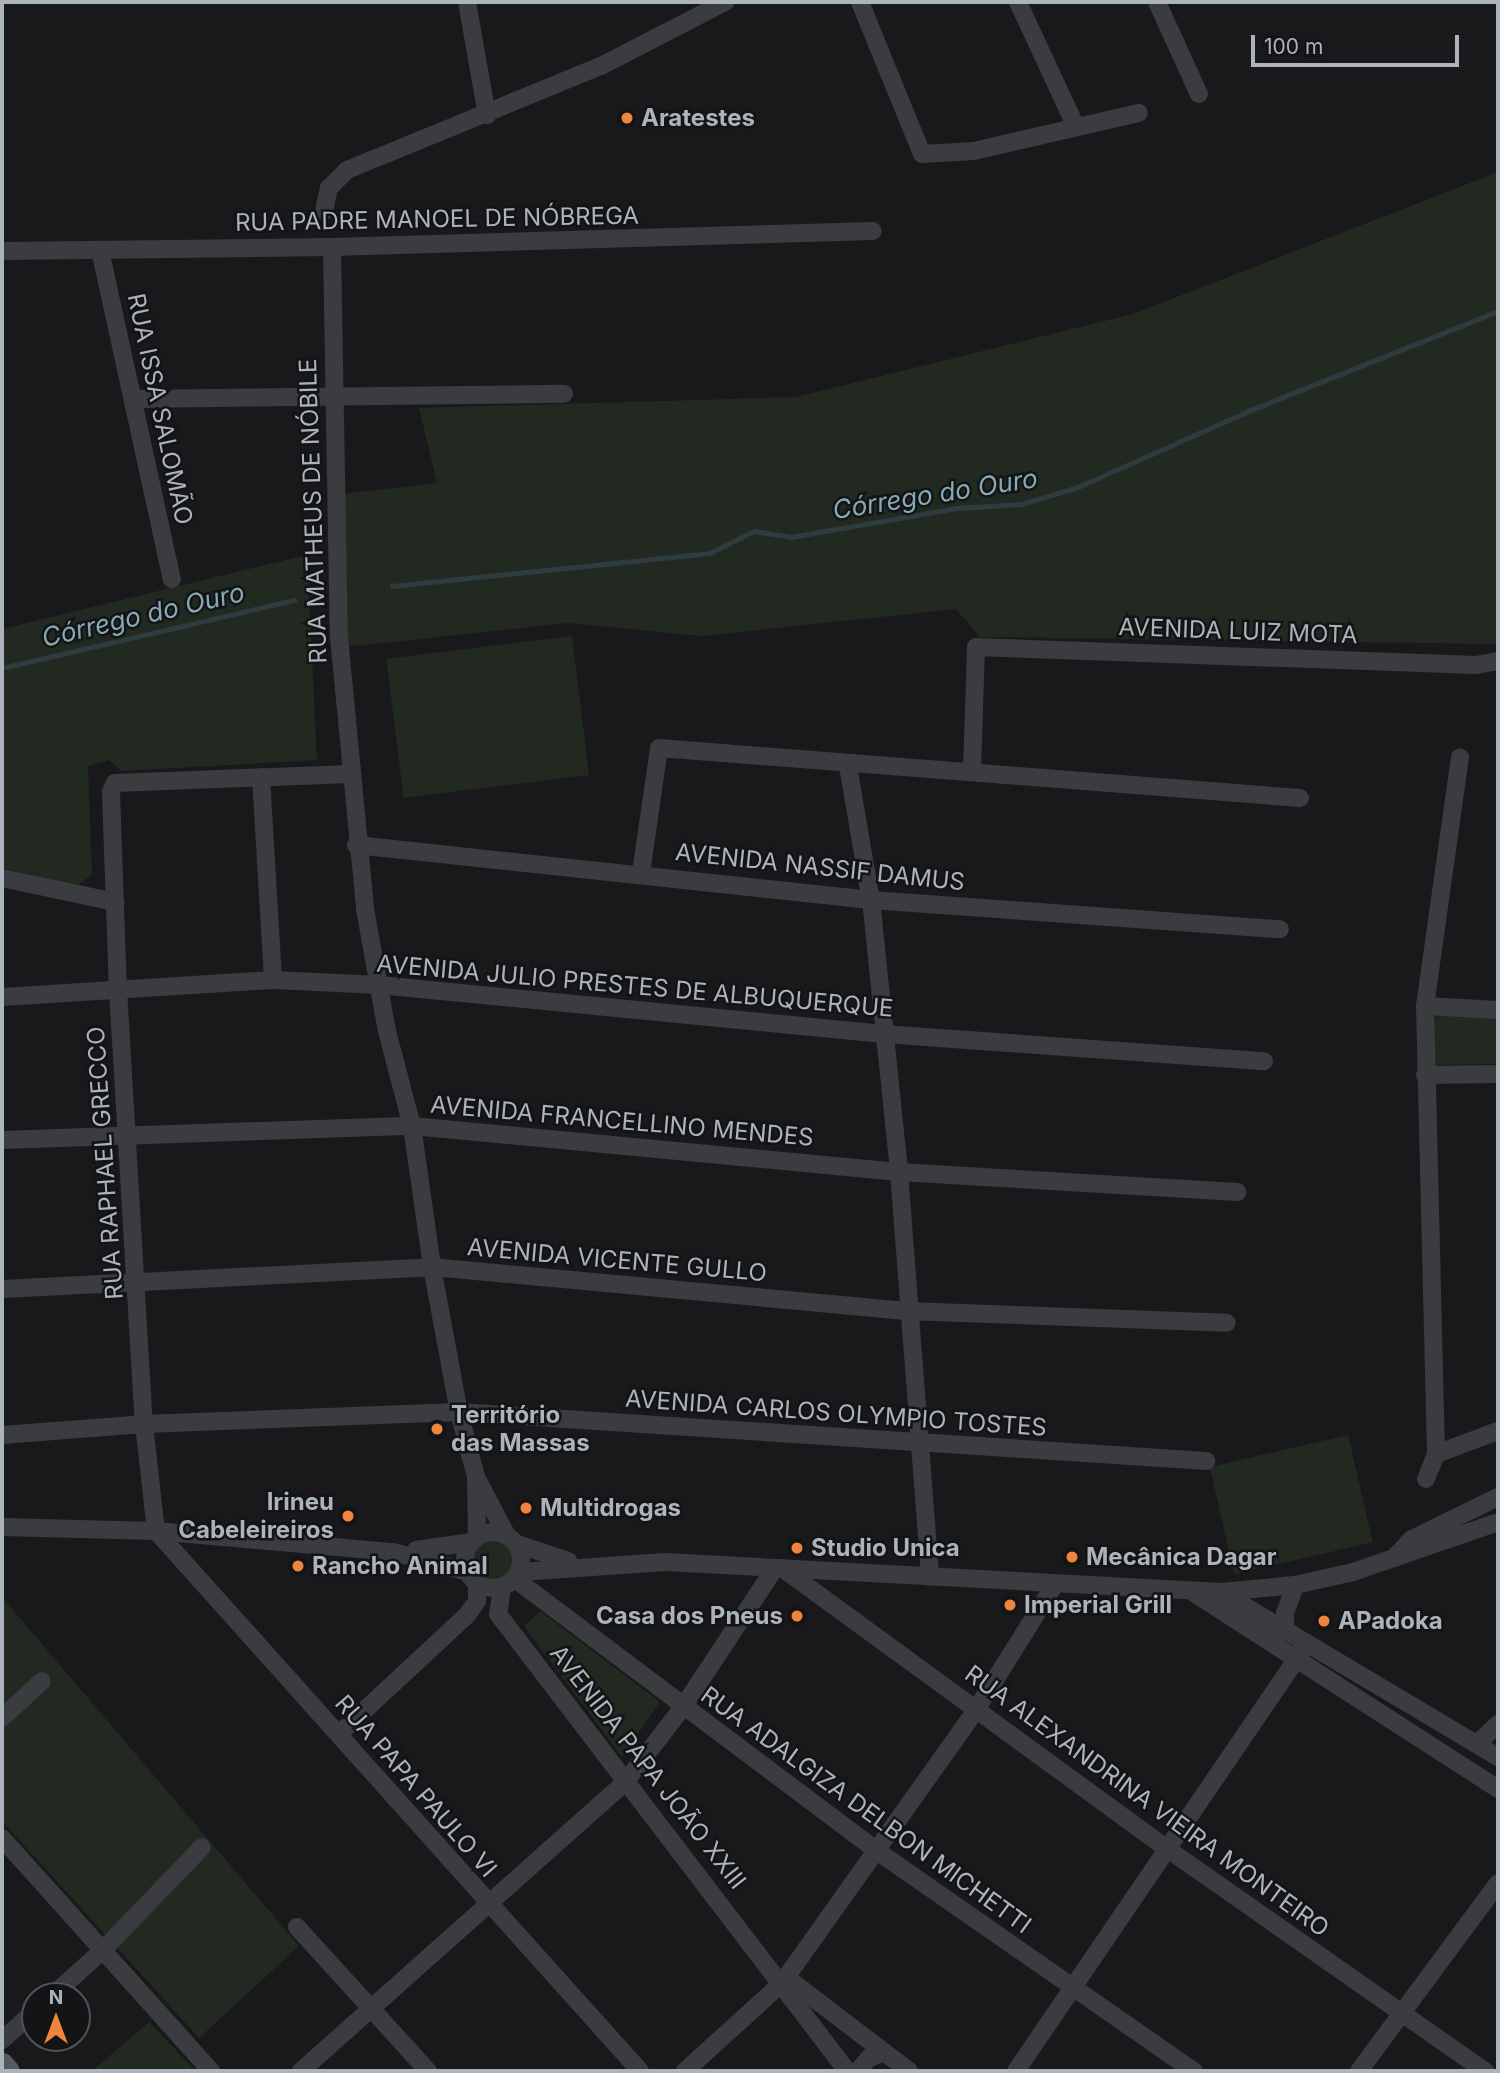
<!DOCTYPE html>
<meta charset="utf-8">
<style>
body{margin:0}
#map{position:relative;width:1500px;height:2073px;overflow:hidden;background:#19191b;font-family:Inter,sans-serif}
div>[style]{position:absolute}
.green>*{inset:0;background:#212921;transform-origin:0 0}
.round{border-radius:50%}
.stream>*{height:4.5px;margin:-2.25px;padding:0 2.25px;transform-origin:2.25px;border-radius:2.25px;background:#2f3c3f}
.minor>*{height:18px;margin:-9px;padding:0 9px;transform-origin:9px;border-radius:9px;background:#3a3c40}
.minor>.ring{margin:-9px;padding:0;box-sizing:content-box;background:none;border:18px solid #3a3c40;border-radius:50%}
.major>*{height:23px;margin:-11.5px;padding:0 11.5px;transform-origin:11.5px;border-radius:11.5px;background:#565a5f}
.dots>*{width:19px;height:19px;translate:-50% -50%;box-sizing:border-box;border:4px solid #141416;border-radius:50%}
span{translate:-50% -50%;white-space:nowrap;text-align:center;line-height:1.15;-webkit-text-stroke:5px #141416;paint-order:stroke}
.poi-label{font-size:24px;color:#abb4ba;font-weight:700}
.left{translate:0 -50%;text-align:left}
.right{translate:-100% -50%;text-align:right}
.street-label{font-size:24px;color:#abb4ba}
.water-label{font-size:26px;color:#84aab4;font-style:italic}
.frame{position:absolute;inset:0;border:4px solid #abb4ba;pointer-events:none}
.north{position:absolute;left:21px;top:1982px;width:70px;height:70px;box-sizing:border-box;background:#141416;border:2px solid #505458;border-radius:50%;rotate:0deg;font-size:19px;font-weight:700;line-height:28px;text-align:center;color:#abb4ba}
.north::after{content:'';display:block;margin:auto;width:24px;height:32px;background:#ee843d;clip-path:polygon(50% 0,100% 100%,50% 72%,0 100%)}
.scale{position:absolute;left:1251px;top:35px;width:208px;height:32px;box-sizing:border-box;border:4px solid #abb4ba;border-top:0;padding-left:9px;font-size:21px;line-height:24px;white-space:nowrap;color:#abb4ba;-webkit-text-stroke:5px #141416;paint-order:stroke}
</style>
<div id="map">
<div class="green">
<div style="clip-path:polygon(1498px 172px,1498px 644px,980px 637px,956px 609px,702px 636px,568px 623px,345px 647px,341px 494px,437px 483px,419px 408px,796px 397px,1133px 314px)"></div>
<div style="clip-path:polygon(307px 555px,317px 760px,121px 771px,109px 760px,88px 766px,92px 874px,77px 886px,2px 868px,2px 629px)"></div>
<div style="left:572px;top:636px;width:140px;height:187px;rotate:83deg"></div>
<div style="clip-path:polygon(1444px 1014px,1498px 1019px,1498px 1064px,1433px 1065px,1433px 1018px)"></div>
<div style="left:1348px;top:1435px;width:110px;height:142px;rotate:77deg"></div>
<div class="round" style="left:472px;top:1538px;width:42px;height:42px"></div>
<div style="clip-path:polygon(2px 1597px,299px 1946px,199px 2038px,2px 1821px)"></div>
<div style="clip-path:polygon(540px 1611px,660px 1702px,622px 1757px,524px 1626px)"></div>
<div style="clip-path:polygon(149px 2022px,196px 2071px,92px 2071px)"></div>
</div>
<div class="stream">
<div style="left:392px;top:586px;width:320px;rotate:-5.9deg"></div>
<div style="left:710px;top:553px;width:49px;rotate:-26.6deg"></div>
<div style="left:754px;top:531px;width:37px;rotate:9deg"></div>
<div style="left:791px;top:537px;width:169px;rotate:-9.9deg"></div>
<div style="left:958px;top:508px;width:64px;rotate:-3.6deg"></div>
<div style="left:1022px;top:504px;width:59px;rotate:-16.9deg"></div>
<div style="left:1078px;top:487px;width:189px;rotate:-24deg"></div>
<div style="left:1251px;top:410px;width:266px;rotate:-21.8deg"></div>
<div style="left:2px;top:668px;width:300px;rotate:-13.1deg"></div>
</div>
<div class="minor">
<div style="left:467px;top:2px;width:115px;rotate:80deg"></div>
<div style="left:860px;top:2px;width:164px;rotate:67.8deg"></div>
<div style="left:922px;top:154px;width:52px;rotate:-3.3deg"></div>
<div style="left:974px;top:151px;width:169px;rotate:-13deg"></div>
<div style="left:1018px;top:2px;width:136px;rotate:65.1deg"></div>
<div style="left:1157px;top:2px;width:101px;rotate:65.5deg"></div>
<div style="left:324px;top:211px;width:24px;rotate:-78deg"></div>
<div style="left:329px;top:188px;width:25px;rotate:-45deg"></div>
<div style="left:347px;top:170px;width:274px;rotate:-22.3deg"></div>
<div style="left:601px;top:66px;width:140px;rotate:-27.3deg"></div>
<div style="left:332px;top:247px;width:390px;rotate:89deg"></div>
<div style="left:339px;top:637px;width:273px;rotate:84.5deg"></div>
<div style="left:365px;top:909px;width:124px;rotate:79.8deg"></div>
<div style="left:387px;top:1031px;width:98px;rotate:75.3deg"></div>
<div style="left:412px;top:1126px;width:142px;rotate:81.9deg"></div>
<div style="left:432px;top:1267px;width:147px;rotate:79.5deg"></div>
<div style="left:459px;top:1412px;width:67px;rotate:75.3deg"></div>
<div style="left:476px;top:1477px;width:64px;rotate:62.2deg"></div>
<div style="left:100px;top:250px;width:337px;rotate:77.7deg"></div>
<div style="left:2px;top:251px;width:330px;rotate:-0.7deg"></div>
<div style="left:332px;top:247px;width:541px;rotate:-1.69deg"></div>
<div style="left:133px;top:399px;width:431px;rotate:-0.7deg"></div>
<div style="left:848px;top:766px;width:136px;rotate:80.3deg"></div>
<div style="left:871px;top:900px;width:273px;rotate:84.1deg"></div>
<div style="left:899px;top:1172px;width:406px;rotate:85.6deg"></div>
<div style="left:972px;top:770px;width:123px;rotate:-88.1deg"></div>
<div style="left:976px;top:647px;width:500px;rotate:2.06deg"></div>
<div style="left:1476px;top:665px;width:22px;rotate:-10deg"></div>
<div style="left:350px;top:774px;width:235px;rotate:177.8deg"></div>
<div style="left:115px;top:783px;width:10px;rotate:114deg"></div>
<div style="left:111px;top:792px;width:198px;rotate:88deg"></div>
<div style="left:118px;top:990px;width:435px;rotate:86.6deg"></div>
<div style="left:144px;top:1424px;width:108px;rotate:83.6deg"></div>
<div style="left:156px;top:1531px;width:725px;rotate:48.13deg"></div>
<div style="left:261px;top:777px;width:203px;rotate:86.6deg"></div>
<div style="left:356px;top:845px;width:518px;rotate:6.1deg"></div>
<div style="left:871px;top:900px;width:410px;rotate:4.1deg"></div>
<div style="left:641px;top:873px;width:126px;rotate:-81.8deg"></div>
<div style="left:659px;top:748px;width:643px;rotate:4.46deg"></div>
<div style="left:2px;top:878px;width:116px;rotate:12deg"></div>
<div style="left:2px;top:997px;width:272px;rotate:-3.6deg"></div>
<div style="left:273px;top:980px;width:106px;rotate:2.7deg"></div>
<div style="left:379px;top:985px;width:507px;rotate:5.54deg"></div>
<div style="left:884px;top:1034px;width:381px;rotate:4.1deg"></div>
<div style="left:1425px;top:1006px;width:73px;rotate:3.1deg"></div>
<div style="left:1425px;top:1075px;width:73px;rotate:-0.8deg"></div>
<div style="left:2px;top:1140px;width:410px;rotate:-2deg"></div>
<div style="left:412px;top:1126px;width:489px;rotate:5.4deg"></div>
<div style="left:899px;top:1172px;width:339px;rotate:3.4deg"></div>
<div style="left:2px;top:1289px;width:431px;rotate:-2.9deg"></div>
<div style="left:432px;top:1267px;width:476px;rotate:5.3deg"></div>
<div style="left:906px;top:1311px;width:321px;rotate:2.1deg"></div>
<div style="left:2px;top:1435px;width:142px;rotate:-4.4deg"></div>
<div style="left:144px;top:1424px;width:315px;rotate:-2.2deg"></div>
<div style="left:459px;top:1412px;width:749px;rotate:3.75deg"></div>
<div style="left:1436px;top:1454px;width:66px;rotate:-20.4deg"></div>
<div style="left:476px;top:1477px;width:60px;rotate:89deg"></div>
<div style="left:1426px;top:1479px;width:27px;rotate:-68deg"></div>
<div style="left:1436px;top:1454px;width:448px;rotate:-91.4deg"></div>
<div style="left:1425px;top:1006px;width:251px;rotate:-82deg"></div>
<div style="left:2px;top:1527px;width:154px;rotate:1.5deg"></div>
<div style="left:156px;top:1531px;width:238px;rotate:5.1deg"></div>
<div style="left:393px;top:1552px;width:78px;rotate:14.9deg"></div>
<div class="ring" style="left:465px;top:1532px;width:38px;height:38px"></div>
<div style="left:517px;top:1544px;width:54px;rotate:18.4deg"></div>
<div style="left:416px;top:1550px;width:57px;rotate:-8.1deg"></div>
<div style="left:1394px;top:1558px;width:26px;rotate:-47deg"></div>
<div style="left:1412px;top:1539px;width:96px;rotate:-26deg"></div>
<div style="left:782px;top:1568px;width:479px;rotate:36.1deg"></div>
<div style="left:1169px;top:1850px;width:386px;rotate:35deg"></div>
<div style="left:520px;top:1572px;width:146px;rotate:-3.9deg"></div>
<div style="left:666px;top:1562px;width:556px;rotate:3.09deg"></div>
<div style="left:1221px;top:1592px;width:74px;rotate:-5.4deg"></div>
<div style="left:1295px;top:1585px;width:59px;rotate:-12.6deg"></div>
<div style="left:1353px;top:1572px;width:153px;rotate:-19deg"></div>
<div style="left:515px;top:1579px;width:453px;rotate:36.9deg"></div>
<div style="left:877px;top:1851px;width:386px;rotate:34.8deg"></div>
<div style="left:502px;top:1587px;width:27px;rotate:98deg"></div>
<div style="left:498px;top:1614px;width:575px;rotate:52.63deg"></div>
<div style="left:1221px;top:1592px;width:322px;rotate:30.8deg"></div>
<div style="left:1194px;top:1593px;width:362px;rotate:32.8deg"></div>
<div style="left:1285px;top:1631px;width:18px;rotate:-90deg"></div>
<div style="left:1285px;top:1613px;width:30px;rotate:-70deg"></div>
<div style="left:2px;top:1718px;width:54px;rotate:-42.8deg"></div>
<div style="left:339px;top:1734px;width:175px;rotate:-42.9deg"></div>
<div style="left:467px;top:1615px;width:17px;rotate:-54deg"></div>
<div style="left:477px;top:1601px;width:17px;rotate:-90deg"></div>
<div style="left:1477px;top:1744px;width:29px;rotate:-44deg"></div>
<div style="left:2px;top:1838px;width:313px;rotate:48.1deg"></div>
<div style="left:297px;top:1927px;width:195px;rotate:47.7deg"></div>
<div style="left:787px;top:1978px;width:153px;rotate:37.3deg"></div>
<div style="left:52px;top:1996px;width:67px;rotate:-42deg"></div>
<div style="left:102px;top:1951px;width:144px;rotate:-46.1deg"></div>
<div style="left:2px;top:2040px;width:44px;rotate:-41.3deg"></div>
<div style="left:301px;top:2071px;width:436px;rotate:-41.7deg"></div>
<div style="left:626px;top:1781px;width:93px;rotate:-52.4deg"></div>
<div style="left:683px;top:1707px;width:167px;rotate:-56.5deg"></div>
<div style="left:685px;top:2071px;width:131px;rotate:-42.2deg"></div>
<div style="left:782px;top:1983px;width:335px;rotate:-54.6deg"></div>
<div style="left:976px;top:1710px;width:149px;rotate:-57.9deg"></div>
<div style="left:858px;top:2071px;width:17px;rotate:-50deg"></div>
<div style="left:869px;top:2058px;width:14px;rotate:-21deg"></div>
<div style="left:1016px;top:2071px;width:515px;rotate:-55.75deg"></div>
<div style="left:1359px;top:2071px;width:234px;rotate:-53.5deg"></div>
</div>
<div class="major">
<div style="left:2px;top:2064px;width:9px;rotate:49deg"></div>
</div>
<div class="dots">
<div style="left:627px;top:118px;background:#ee843d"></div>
<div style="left:437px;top:1429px;background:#ee843d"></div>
<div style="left:526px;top:1508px;background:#ee843d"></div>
<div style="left:348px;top:1516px;background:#ee843d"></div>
<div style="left:797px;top:1548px;background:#ee843d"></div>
<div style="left:1072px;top:1557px;background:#ee843d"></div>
<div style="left:298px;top:1566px;background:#ee843d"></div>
<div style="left:1010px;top:1605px;background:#ee843d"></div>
<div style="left:797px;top:1616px;background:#ee843d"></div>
<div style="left:1324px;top:1621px;background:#ee843d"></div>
</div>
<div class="poi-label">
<span class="left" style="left:641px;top:118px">Aratestes</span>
<span class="left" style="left:451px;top:1429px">Território<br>das Massas</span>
<span class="right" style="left:334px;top:1516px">Irineu<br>Cabeleireiros</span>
<span class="left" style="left:540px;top:1508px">Multidrogas</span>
<span class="left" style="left:811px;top:1548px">Studio Unica</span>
<span class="left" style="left:1086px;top:1557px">Mecânica Dagar</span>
<span class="left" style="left:312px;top:1566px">Rancho Animal</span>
<span class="left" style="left:1024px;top:1605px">Imperial Grill</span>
<span class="right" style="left:783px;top:1616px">Casa dos Pneus</span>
<span class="left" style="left:1338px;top:1621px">APadoka</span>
</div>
<div class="street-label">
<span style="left:437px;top:219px;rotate:-1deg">RUA PADRE MANOEL DE NÓBREGA</span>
<span style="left:160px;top:409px;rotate:78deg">RUA ISSA SALOMÃO</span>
<span style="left:313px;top:511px;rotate:-92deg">RUA MATHEUS DE NÓBILE</span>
<span style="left:1238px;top:631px;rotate:2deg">AVENIDA LUIZ MOTA</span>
<span style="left:820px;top:867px;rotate:6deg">AVENIDA NASSIF DAMUS</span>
<span style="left:635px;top:986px;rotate:5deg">AVENIDA JULIO PRESTES DE ALBUQUERQUE</span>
<span style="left:622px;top:1121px;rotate:5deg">AVENIDA FRANCELLINO MENDES</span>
<span style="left:105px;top:1163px;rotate:-94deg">RUA RAPHAEL GRECCO</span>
<span style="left:617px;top:1260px;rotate:5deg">AVENIDA VICENTE GULLO</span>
<span style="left:836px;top:1413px;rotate:4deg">AVENIDA CARLOS OLYMPIO TOSTES</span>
<span style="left:648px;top:1767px;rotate:52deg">AVENIDA PAPA JOÃO XXIII</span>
<span style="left:416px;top:1786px;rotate:49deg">RUA PAPA PAULO VI</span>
<span style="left:1147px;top:1801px;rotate:36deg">RUA ALEXANDRINA VIEIRA MONTEIRO</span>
<span style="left:866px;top:1810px;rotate:36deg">RUA ADALGIZA DELBON MICHETTI</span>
</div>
<div class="water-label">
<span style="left:935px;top:494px;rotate:-9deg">Córrego do Ouro</span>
<span style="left:143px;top:615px;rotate:-13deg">Córrego do Ouro</span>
</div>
<div class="frame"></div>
<div class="north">N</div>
<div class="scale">100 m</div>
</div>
